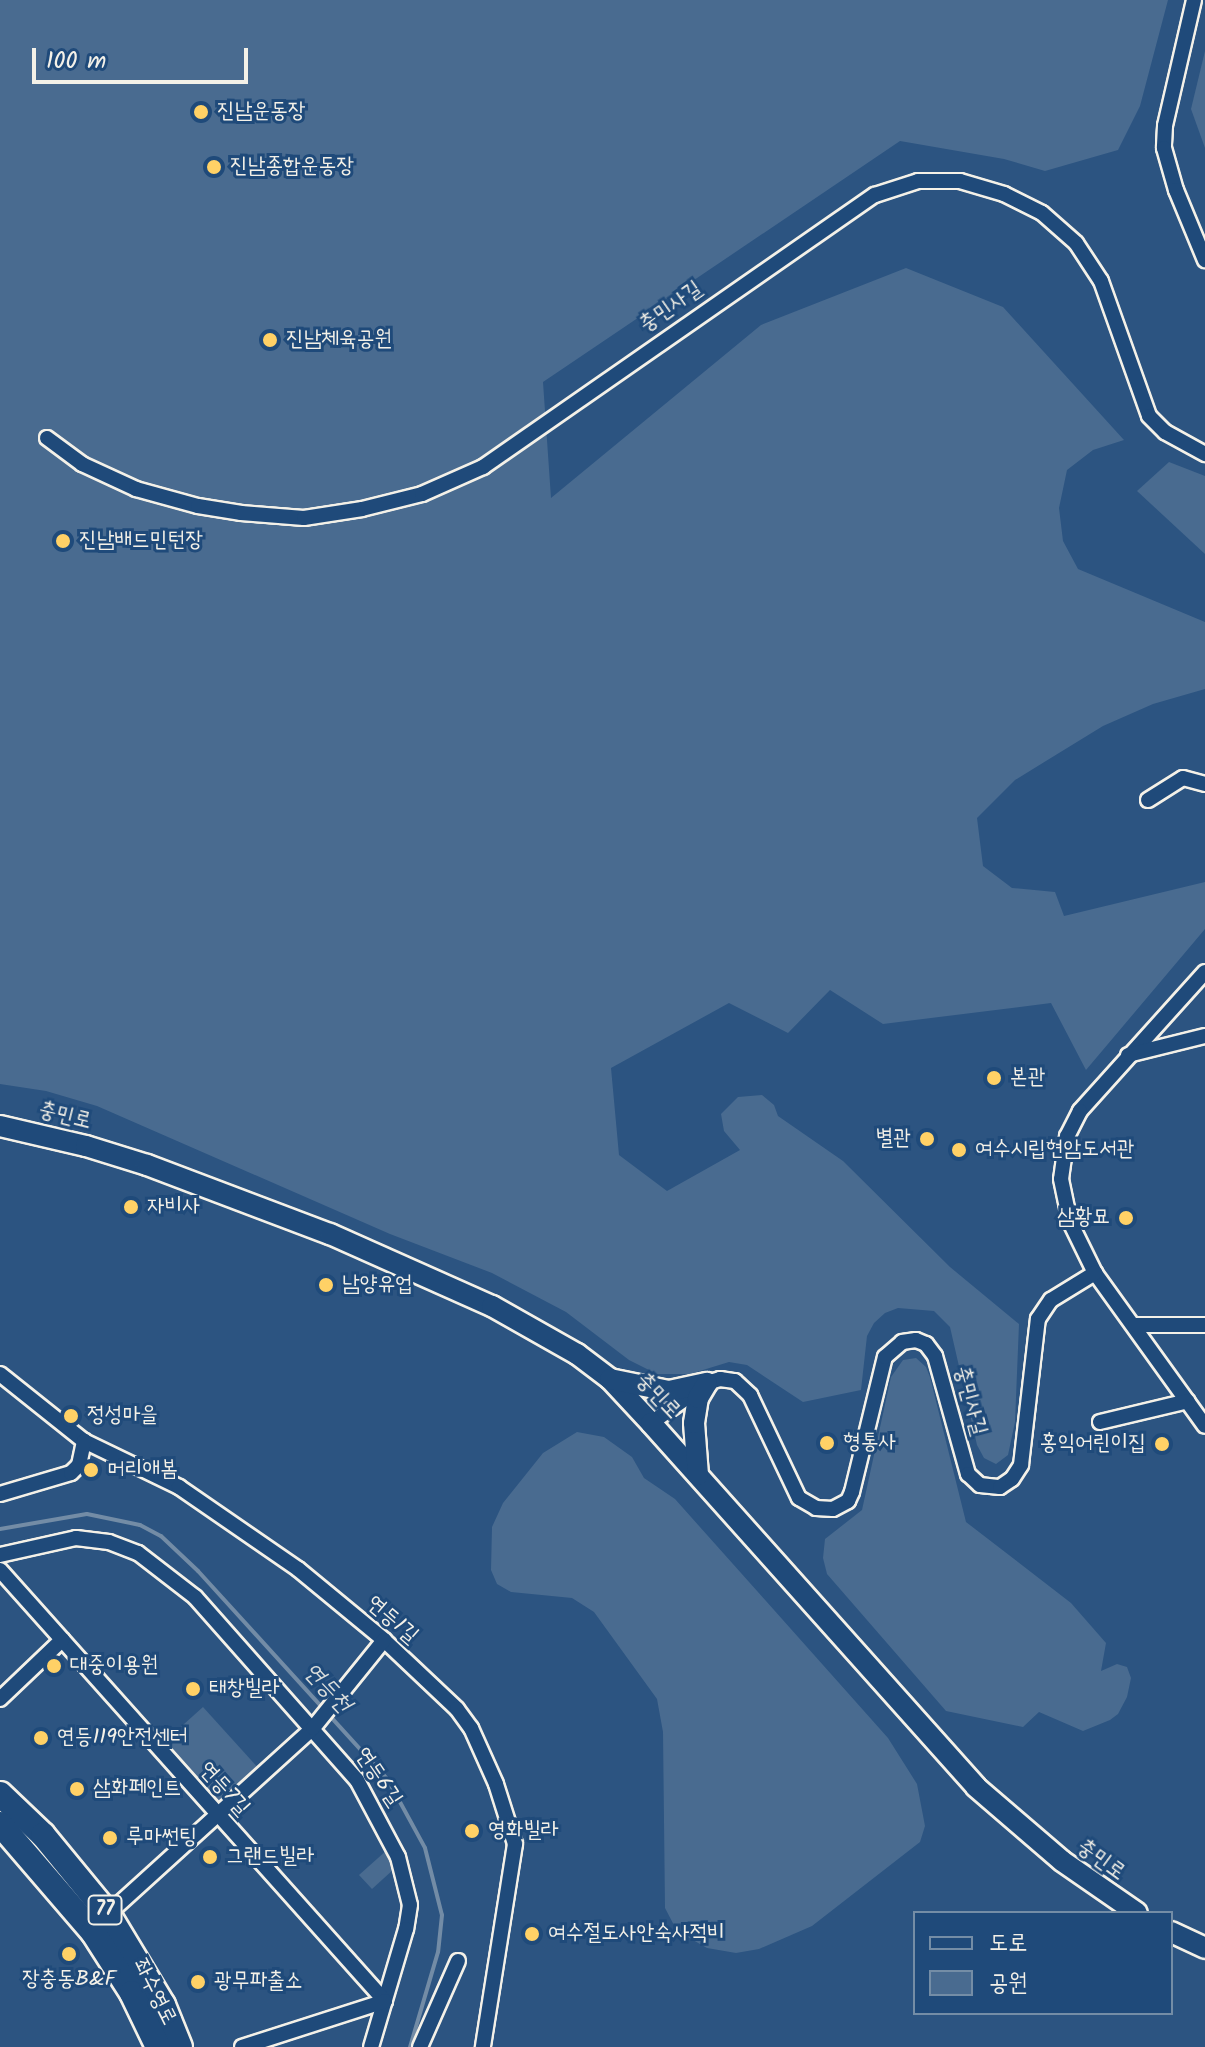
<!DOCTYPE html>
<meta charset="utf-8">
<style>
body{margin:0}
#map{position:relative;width:1205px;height:2047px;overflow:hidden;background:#2c5481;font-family:Kalam,"Poor Story",sans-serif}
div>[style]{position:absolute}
.green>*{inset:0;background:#496b90}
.stream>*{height:4px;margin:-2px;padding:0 2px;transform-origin:2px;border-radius:2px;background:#738ca6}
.roads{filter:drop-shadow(2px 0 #f4f1e8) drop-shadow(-2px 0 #f4f1e8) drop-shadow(0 2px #f4f1e8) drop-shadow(0 -2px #f4f1e8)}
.street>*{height:14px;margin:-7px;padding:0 7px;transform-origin:7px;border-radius:7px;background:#1f4a7a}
.secondary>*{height:20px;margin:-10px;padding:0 10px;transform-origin:10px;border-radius:10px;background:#1f4a7a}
.primary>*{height:24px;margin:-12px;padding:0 12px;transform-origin:12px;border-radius:12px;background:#1f4a7a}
.dots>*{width:22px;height:22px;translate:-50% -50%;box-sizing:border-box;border:4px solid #1f4a7a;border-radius:50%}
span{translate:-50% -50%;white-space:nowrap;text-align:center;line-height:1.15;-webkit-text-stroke:6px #1f4a7a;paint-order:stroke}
.shield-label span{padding:2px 6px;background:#1f4a7a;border:2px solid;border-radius:6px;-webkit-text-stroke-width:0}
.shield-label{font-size:20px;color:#f4f1e8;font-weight:700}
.poi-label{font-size:22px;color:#f4f1e8}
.left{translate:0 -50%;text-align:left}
.right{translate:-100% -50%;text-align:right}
.street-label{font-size:22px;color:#f4f1e8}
.water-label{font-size:24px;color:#dadddb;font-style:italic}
.legend{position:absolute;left:913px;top:1911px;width:260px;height:104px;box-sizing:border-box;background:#1f4a7a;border:2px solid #748da6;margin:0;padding:10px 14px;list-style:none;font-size:24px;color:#f4f1e8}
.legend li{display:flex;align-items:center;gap:16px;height:40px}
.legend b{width:40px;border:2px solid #748da6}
.scale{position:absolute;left:32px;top:48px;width:216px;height:36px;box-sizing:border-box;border:4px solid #f4f1e8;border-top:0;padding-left:10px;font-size:24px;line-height:28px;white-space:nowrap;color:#f4f1e8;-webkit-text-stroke:6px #1f4a7a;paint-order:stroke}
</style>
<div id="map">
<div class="green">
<div style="clip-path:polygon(0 0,1168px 0,1140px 106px,1118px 150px,1045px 171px,1004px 159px,900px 141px,543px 382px,551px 498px,761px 325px,906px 268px,1003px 307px,1124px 440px,1093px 450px,1067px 470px,1059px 508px,1063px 541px,1078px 569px,1205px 622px,1205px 689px,1153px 704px,1103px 726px,1015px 780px,977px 818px,983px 866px,1012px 888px,1055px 892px,1064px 916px,1205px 882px,1205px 929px,1086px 1070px,1051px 1003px,883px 1024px,830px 990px,788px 1033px,729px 1003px,611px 1068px,619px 1155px,667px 1191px,740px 1150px,724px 1131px,721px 1114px,738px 1097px,762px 1095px,774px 1105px,778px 1116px,843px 1161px,950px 1267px,1019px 1324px,1015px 1422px,1008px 1455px,996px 1464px,984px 1458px,977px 1445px,950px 1327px,934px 1311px,898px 1308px,885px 1313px,874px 1323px,867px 1336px,861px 1390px,803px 1402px,747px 1365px,729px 1362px,690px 1374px,657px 1374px,629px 1360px,566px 1312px,492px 1273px,390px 1234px,97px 1106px,46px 1091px,0 1084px)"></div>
<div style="clip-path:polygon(1205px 51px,1205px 148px,1191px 109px)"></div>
<div style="clip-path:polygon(1169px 462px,1205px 476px,1205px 554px,1137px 491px)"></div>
<div style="clip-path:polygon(916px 1358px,926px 1367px,930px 1377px,966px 1522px,1071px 1603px,1106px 1643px,1101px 1671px,1117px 1664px,1127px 1667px,1131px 1678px,1127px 1697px,1118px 1714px,1110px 1720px,1083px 1731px,1039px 1712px,1023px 1727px,946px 1711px,827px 1574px,823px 1558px,825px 1539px,862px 1510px,891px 1377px,903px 1360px)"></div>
<div style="clip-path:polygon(577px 1432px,604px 1437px,632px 1457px,644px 1478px,675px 1499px,888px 1738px,917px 1784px,925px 1826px,920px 1842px,812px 1926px,759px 1949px,736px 1953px,707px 1948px,677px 1931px,665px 1908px,663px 1732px,657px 1699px,594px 1612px,572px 1598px,511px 1592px,497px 1584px,491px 1570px,492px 1527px,503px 1503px,543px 1453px)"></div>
<div style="clip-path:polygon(203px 1707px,261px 1771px,227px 1801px,218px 1802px,164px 1742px)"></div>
<div style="clip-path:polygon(387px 1850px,394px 1869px,372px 1889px,359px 1875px)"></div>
</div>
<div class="stream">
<div style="left:0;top:1529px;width:88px;rotate:-9.8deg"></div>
<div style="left:87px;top:1514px;width:54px;rotate:11.7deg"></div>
<div style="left:140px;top:1525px;width:24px;rotate:28deg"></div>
<div style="left:161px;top:1536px;width:51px;rotate:43.4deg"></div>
<div style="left:198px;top:1571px;width:282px;rotate:47.7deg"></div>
<div style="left:388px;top:1780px;width:77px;rotate:61.4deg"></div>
<div style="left:425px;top:1848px;width:69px;rotate:75.8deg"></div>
<div style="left:442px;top:1915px;width:37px;rotate:96deg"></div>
<div style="left:438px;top:1952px;width:99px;rotate:106.4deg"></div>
</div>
<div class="roads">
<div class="street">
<div style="left:1194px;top:0;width:129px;rotate:103deg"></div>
<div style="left:1165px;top:126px;width:22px;rotate:93deg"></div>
<div style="left:1164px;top:148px;width:44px;rotate:74.1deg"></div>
<div style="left:1176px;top:190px;width:76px;rotate:67.5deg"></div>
<div style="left:47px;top:438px;width:44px;rotate:36.6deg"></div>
<div style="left:82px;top:464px;width:60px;rotate:24.8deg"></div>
<div style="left:136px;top:489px;width:64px;rotate:15.3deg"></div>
<div style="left:198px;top:506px;width:44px;rotate:9.2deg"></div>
<div style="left:241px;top:513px;width:63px;rotate:4.5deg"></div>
<div style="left:304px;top:518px;width:59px;rotate:-8.8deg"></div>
<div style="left:362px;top:509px;width:62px;rotate:-14deg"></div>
<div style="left:422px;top:494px;width:67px;rotate:-23.9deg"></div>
<div style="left:483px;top:467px;width:477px;rotate:-34.8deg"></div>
<div style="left:875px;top:195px;width:45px;rotate:-18deg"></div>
<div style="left:918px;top:181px;width:42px"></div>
<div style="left:960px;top:181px;width:46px;rotate:16.5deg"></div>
<div style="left:1004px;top:194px;width:42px;rotate:26.6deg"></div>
<div style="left:1042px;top:213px;width:45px;rotate:41.4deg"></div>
<div style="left:1076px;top:243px;width:45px;rotate:56.7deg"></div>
<div style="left:1101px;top:281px;width:143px;rotate:70.4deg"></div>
<div style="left:1149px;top:416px;width:23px;rotate:45deg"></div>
<div style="left:1165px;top:432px;width:46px;rotate:28.8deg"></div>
<div style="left:1148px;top:800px;width:41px;rotate:-32.2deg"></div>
<div style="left:1183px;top:778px;width:23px;rotate:15deg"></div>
<div style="left:1205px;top:972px;width:187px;rotate:132deg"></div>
<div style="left:1080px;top:1111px;width:28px;rotate:117deg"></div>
<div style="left:1067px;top:1136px;width:43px;rotate:97.9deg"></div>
<div style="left:1061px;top:1179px;width:44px;rotate:78.2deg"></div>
<div style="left:1070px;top:1222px;width:57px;rotate:63.9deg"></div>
<div style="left:1095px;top:1273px;width:188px;rotate:54.3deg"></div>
<div style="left:1128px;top:1055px;width:79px;rotate:-13.9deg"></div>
<div style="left:1135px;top:1325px;width:70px"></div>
<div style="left:0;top:1374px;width:107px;rotate:38.6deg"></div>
<div style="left:84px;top:1441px;width:106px;rotate:25.8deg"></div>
<div style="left:179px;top:1487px;width:145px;rotate:34.6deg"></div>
<div style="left:298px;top:1569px;width:112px;rotate:39.5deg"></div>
<div style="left:384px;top:1640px;width:100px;rotate:43.4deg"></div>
<div style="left:457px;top:1709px;width:24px;rotate:54deg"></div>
<div style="left:471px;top:1728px;width:61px;rotate:65.9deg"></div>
<div style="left:496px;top:1784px;width:63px;rotate:72.4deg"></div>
<div style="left:515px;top:1844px;width:206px;rotate:99deg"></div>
<div style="left:1100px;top:1422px;width:90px;rotate:-13.4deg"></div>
<div style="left:651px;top:1423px;width:69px;rotate:-35.5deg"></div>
<div style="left:707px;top:1383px;width:14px;rotate:-17deg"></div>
<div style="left:720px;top:1379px;width:15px;rotate:8deg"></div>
<div style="left:735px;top:1381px;width:21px;rotate:43deg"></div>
<div style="left:750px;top:1395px;width:114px;rotate:64.6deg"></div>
<div style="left:799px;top:1498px;width:20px;rotate:30deg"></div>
<div style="left:816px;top:1508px;width:17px;rotate:3deg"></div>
<div style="left:833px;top:1509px;width:17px;rotate:-28deg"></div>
<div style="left:848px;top:1501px;width:10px;rotate:-66deg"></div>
<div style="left:852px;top:1492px;width:139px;rotate:-76.3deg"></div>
<div style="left:885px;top:1357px;width:23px;rotate:-41deg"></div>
<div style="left:902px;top:1342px;width:14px;rotate:-8deg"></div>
<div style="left:916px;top:1340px;width:11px;rotate:22deg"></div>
<div style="left:926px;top:1344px;width:15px;rotate:53deg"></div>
<div style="left:935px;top:1356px;width:123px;rotate:74.4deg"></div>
<div style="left:968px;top:1474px;width:16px;rotate:43deg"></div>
<div style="left:980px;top:1485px;width:20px;rotate:6deg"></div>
<div style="left:1000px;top:1487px;width:14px;rotate:-34deg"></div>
<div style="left:1012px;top:1479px;width:17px;rotate:-57deg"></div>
<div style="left:1021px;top:1465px;width:147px;rotate:-83.4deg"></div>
<div style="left:1038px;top:1319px;width:23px;rotate:-56deg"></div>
<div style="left:1051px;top:1300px;width:52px;rotate:-31.5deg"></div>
<div style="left:0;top:1494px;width:74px;rotate:-16.5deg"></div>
<div style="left:71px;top:1473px;width:11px;rotate:-45deg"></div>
<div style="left:79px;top:1465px;width:25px;rotate:-78deg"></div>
<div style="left:0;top:1555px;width:78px;rotate:-12.6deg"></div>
<div style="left:76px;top:1538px;width:33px;rotate:7deg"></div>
<div style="left:109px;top:1542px;width:31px;rotate:21deg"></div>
<div style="left:138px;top:1553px;width:72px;rotate:37.7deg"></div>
<div style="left:195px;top:1597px;width:244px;rotate:48.5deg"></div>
<div style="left:357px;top:1780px;width:87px;rotate:62deg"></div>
<div style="left:398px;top:1857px;width:49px;rotate:76deg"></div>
<div style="left:410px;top:1905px;width:24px;rotate:99deg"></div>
<div style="left:406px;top:1929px;width:123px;rotate:106.5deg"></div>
<div style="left:0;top:1570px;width:578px;rotate:48.23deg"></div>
<div style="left:0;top:1699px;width:86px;rotate:-43.6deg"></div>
<div style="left:108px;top:1914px;width:277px;rotate:-42.2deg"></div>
<div style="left:313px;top:1728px;width:113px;rotate:-51.1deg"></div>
<div style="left:242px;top:2047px;width:150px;rotate:-17.8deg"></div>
<div style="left:420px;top:2047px;width:94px;rotate:-66.2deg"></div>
</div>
<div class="secondary">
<div style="left:0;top:1126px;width:88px;rotate:13.1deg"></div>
<div style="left:86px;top:1146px;width:64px;rotate:17.3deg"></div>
<div style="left:147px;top:1165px;width:196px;rotate:20.7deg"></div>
<div style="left:330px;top:1234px;width:177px;rotate:24deg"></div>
<div style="left:492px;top:1306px;width:98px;rotate:29.5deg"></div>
<div style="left:577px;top:1354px;width:41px;rotate:37.1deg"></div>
<div style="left:610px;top:1379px;width:60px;rotate:47deg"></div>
<div style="left:651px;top:1423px;width:488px;rotate:48.2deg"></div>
<div style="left:976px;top:1787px;width:113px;rotate:40.7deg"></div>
<div style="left:1062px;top:1861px;width:91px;rotate:34.7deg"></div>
<div style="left:610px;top:1379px;width:60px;rotate:11.5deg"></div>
<div style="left:669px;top:1391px;width:39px;rotate:-12deg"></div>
<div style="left:698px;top:1475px;width:52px;rotate:-94.4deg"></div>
<div style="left:694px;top:1423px;width:25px;rotate:-81deg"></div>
<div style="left:698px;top:1398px;width:17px;rotate:-59deg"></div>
<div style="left:1171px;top:1932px;width:38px;rotate:25deg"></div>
</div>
<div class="primary">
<div style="left:0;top:1794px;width:59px;rotate:43.6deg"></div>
<div style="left:43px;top:1835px;width:102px;rotate:50.6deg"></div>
<div style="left:108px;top:1914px;width:106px;rotate:58.9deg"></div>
<div style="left:163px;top:2005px;width:45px;rotate:68deg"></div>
<div style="left:0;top:1824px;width:143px;rotate:49.3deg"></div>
<div style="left:93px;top:1932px;width:72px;rotate:57.4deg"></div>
<div style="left:132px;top:1993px;width:60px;rotate:64.3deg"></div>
</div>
</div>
<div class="dots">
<div style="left:201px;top:112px;background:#ffd166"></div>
<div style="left:214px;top:167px;background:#ffd166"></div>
<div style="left:270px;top:340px;background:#ffd166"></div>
<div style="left:63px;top:541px;background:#ffd166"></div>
<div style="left:994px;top:1078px;background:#ffd166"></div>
<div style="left:927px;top:1139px;background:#ffd166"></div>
<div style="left:959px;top:1150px;background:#ffd166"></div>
<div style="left:131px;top:1207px;background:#ffd166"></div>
<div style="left:1126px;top:1218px;background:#ffd166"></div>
<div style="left:326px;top:1285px;background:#ffd166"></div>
<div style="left:71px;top:1416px;background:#ffd166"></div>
<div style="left:827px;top:1443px;background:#ffd166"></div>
<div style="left:1162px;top:1444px;background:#ffd166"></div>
<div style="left:91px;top:1470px;background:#ffd166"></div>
<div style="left:54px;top:1666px;background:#ffd166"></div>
<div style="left:193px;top:1689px;background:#ffd166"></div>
<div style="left:41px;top:1738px;background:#ffd166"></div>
<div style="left:77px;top:1789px;background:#ffd166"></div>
<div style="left:472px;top:1831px;background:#ffd166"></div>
<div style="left:110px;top:1838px;background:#ffd166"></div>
<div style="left:210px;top:1857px;background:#ffd166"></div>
<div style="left:532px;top:1934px;background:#ffd166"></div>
<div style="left:69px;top:1954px;background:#ffd166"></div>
<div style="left:198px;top:1982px;background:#ffd166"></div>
</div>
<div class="shield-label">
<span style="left:105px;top:1910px">77</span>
</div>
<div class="poi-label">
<span class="left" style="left:217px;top:112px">진남운동장</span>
<span class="left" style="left:230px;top:167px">진남종합운동장</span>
<span class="left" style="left:286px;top:340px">진남체육공원</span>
<span class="left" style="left:79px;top:541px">진남배드민턴장</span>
<span class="left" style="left:1010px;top:1078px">본관</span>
<span class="right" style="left:911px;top:1139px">별관</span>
<span class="left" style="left:975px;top:1150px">여수시립현암도서관</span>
<span class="left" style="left:147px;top:1207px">자비사</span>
<span class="right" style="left:1110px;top:1218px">삼황묘</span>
<span class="left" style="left:342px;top:1285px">남양유업</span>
<span class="left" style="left:87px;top:1416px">정성마을</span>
<span class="left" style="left:843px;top:1443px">형통사</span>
<span class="right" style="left:1146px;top:1444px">홍익어린이집</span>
<span class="left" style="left:107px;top:1470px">머리애봄</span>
<span class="left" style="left:70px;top:1666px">대중이용원</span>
<span class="left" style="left:209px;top:1689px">태창빌라</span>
<span class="left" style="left:57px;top:1738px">연등119안전센터</span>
<span class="left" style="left:93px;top:1789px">삼화페인트</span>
<span class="left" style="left:488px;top:1831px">영화빌라</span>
<span class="left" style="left:126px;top:1838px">루마썬팅</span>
<span class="left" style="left:226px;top:1857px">그랜드빌라</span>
<span class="left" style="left:548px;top:1934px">여수절도사안숙사적비</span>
<span style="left:69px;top:1980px">장충동B&amp;F</span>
<span class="left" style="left:214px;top:1982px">광무파출소</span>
</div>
<div class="street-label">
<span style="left:671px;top:307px;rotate:-35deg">충민사길</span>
<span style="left:65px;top:1116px;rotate:14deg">충민로</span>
<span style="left:658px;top:1396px;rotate:47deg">충민로</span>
<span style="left:970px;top:1401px;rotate:75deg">충민사길</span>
<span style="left:392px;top:1620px;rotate:41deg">연등1길</span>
<span style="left:378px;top:1777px;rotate:56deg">연등6길</span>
<span style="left:224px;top:1789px;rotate:48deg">연등7길</span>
<span style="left:1101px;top:1860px;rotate:36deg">충민로</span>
<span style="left:154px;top:1992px;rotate:63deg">좌수영로</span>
</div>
<div class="water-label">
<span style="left:327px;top:1688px;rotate:47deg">연등천</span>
</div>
<ul class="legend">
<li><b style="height:10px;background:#1f4a7a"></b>도로</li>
<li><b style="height:22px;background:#496b90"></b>공원</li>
</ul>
<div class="scale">100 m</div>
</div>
